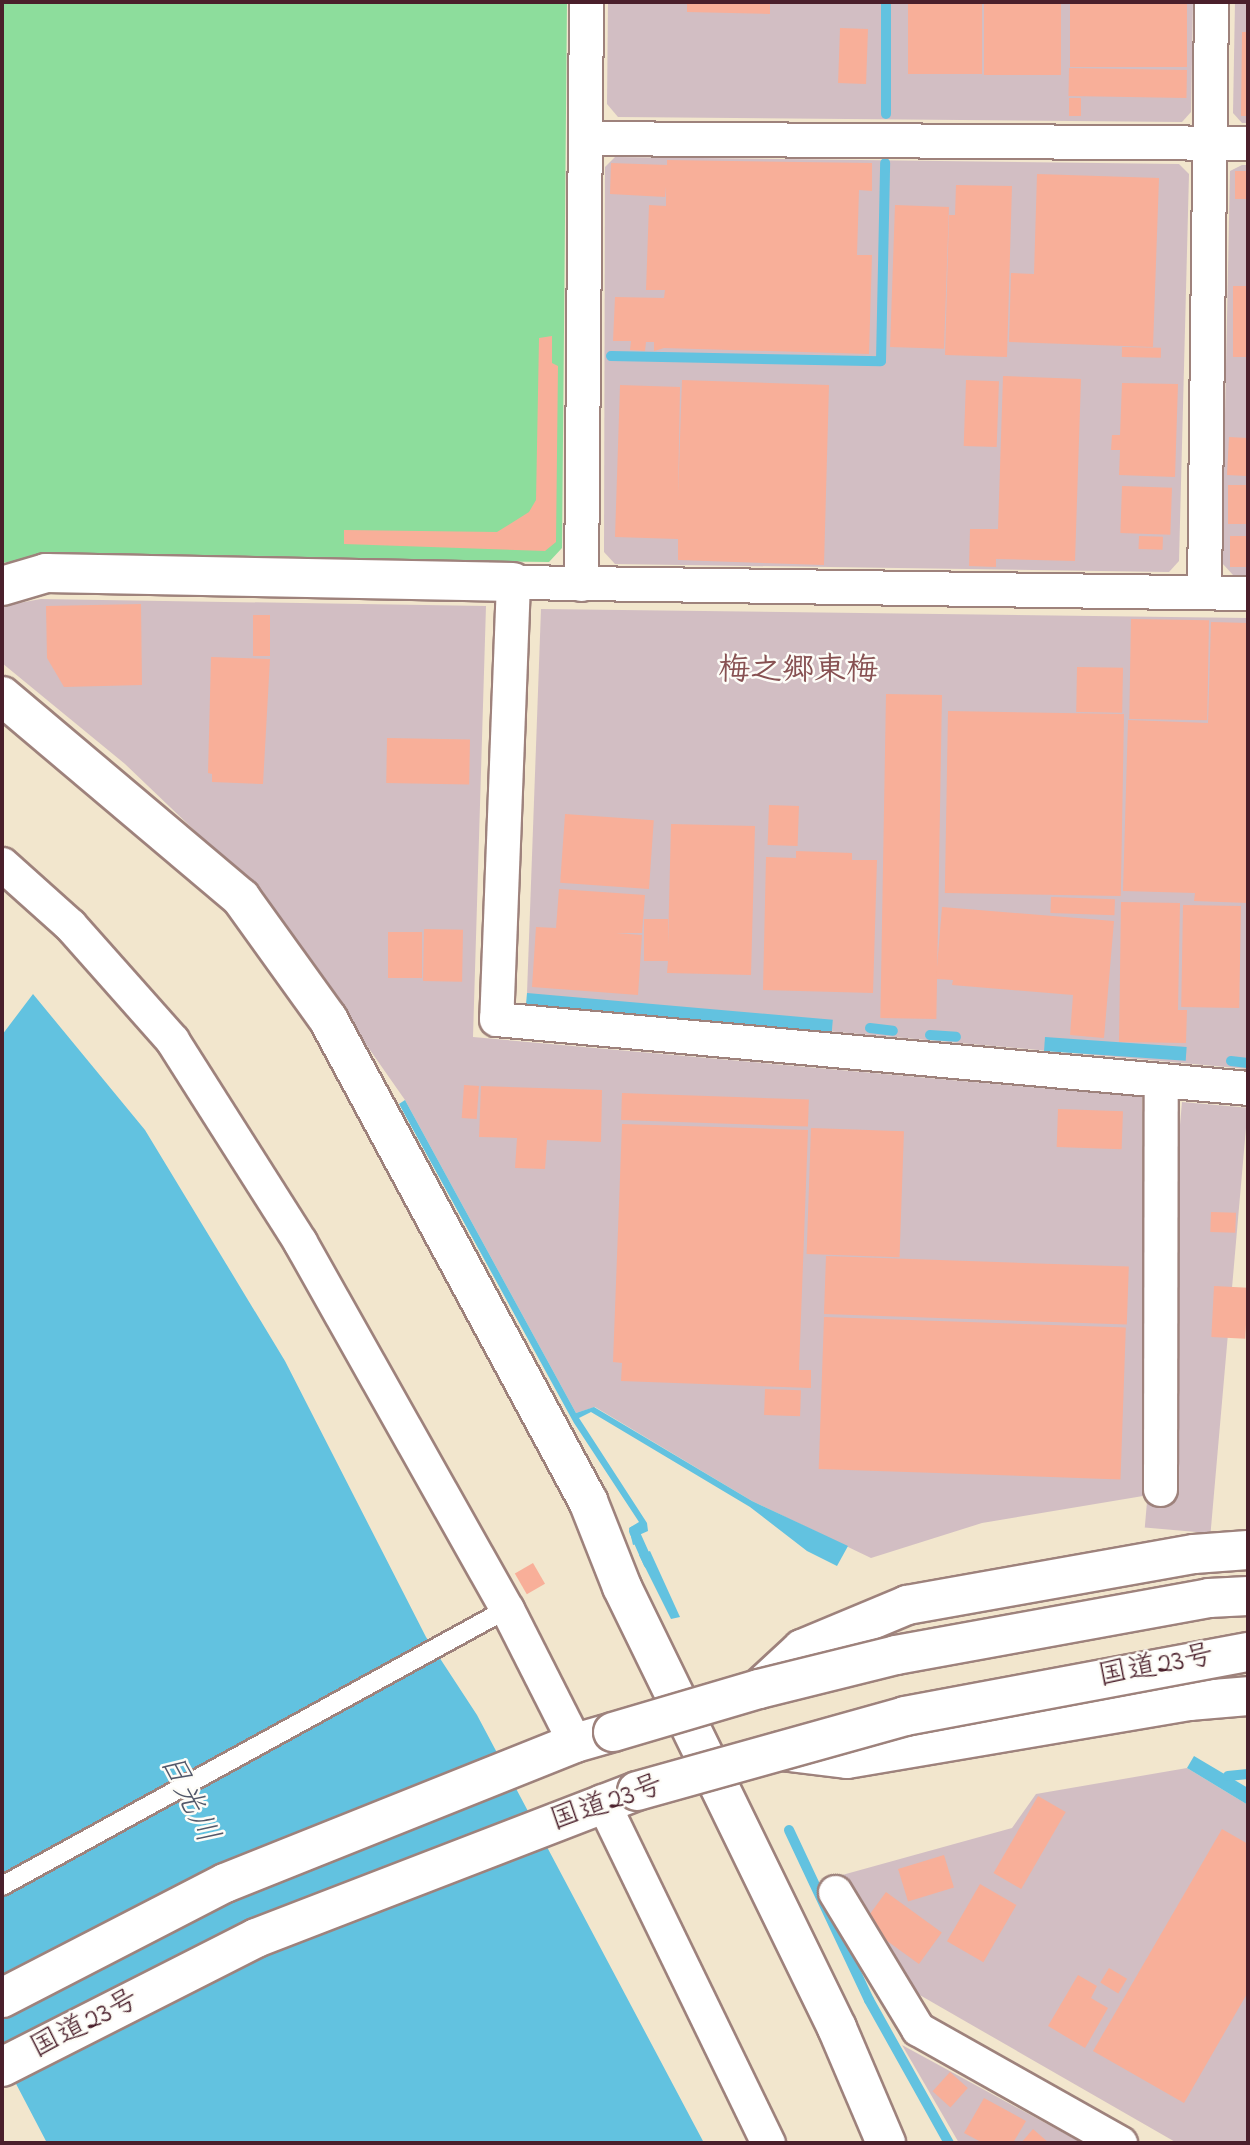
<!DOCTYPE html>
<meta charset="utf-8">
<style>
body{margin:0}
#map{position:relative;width:1250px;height:2145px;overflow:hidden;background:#f2e6cd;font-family:"Indie Flower","Klee One",sans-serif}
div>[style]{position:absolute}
.industrial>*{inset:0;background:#d2bec3;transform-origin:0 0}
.green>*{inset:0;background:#8ddd9c}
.water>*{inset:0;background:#62c2e0;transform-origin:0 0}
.stream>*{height:10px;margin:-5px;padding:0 5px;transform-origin:5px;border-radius:5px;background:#62c2e0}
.building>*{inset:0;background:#f8af99;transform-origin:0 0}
.roads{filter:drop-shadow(2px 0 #9e827c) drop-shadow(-2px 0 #9e827c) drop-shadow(0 2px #9e827c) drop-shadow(0 -2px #9e827c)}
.lane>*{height:18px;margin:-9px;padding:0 9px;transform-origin:9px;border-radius:9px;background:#fff}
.street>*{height:33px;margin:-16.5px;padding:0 16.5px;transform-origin:16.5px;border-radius:16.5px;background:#fff}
.secondary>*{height:38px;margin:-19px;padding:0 19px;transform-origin:19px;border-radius:19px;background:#fff}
.highway>*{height:38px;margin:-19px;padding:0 19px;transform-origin:19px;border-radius:19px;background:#fff}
.bridges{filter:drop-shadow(2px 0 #9e827c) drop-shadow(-2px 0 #9e827c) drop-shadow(0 2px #9e827c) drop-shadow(0 -2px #9e827c)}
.highway-bridge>*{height:38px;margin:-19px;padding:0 19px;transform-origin:19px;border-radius:19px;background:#fff}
span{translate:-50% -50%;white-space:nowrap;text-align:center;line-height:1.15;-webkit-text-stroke:5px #fdfcf7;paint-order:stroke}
.street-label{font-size:30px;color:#4a1f2b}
.neighbourhood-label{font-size:32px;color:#875152;font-weight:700}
.water-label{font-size:32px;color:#52586a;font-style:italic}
.frame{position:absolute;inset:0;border:4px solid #4a1f2b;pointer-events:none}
</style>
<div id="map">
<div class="industrial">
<div style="clip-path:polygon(608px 2px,1193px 2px,1191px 112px,1182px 122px,618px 117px,607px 104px)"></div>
<div style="clip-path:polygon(1235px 2px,1248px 2px,1248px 123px,1242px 123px,1233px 113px)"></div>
<div style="clip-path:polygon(615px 157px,1179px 164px,1189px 174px,1179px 561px,1169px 572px,615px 564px,604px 552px,605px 167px)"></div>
<div style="clip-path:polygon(1242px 165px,1248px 165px,1248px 575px,1233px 575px,1222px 563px,1230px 171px)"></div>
<div style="clip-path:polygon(41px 599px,486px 606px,473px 1037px,1142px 1097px,1143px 1496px,982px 1523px,871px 1558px,752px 1501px,595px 1407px,576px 1413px,405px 1100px,260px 893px,125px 764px,2px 663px,2px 606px)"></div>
<div style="clip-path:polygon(541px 609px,1248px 618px,1248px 1069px,537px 1005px,527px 993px)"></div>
<div style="left:1182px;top:1102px;width:66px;height:427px;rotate:5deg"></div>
<div style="clip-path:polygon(1187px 1768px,1248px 1805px,1248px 2143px,1177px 2143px,904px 1986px,835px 1877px,1012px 1828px,1036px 1794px)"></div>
<div style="clip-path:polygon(902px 2045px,1082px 2143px,959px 2143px)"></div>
</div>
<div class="green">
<div style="clip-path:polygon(2px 2px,567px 2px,562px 548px,549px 562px,42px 556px,2px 563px)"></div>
</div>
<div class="water">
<div style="left:527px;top:993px;width:307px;height:16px;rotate:5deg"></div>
<div style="clip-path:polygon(33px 994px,145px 1130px,285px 1361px,426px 1637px,477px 1715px,704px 2143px,47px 2143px,2px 2057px,2px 1035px)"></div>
<div style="left:1045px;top:1037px;width:142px;height:14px;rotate:4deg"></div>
<div style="clip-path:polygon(405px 1100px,576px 1413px,594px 1407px,752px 1501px,848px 1546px,837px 1566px,807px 1551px,750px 1507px,591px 1412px,579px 1418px,647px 1523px,648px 1531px,639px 1535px,643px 1542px,633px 1545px,629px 1528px,639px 1522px,574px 1423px,399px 1104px)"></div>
<div style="clip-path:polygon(650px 1551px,680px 1617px,671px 1619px,639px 1555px)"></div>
<div style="clip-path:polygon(1194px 1756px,1248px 1788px,1248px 1805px,1187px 1768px)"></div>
</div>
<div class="stream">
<div style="left:886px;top:114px;width:112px;rotate:-90deg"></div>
<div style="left:611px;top:356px;width:270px;rotate:1.1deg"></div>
<div style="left:881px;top:361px;width:198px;rotate:-88.8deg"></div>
<div style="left:870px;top:1028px;width:23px;rotate:7deg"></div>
<div style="left:930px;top:1035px;width:26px;rotate:4deg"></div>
<div style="left:1231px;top:1061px;width:17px;rotate:7deg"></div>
<div style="left:634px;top:1531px;width:36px;rotate:66deg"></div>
<div style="left:1228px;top:1776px;width:20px;rotate:-6deg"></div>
<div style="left:789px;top:1830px;width:188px;rotate:64.8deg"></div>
<div style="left:869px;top:2000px;width:164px;rotate:60.8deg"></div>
</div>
<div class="building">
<div style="clip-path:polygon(687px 2px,770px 2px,770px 14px,687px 12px)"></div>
<div style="left:908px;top:2px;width:74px;height:72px"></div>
<div style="left:984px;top:2px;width:77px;height:73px"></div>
<div style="left:1070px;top:2px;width:117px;height:65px"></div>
<div style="left:840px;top:28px;width:28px;height:55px;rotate:2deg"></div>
<div style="clip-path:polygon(1242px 32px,1248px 32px,1248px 116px,1241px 116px)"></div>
<div style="left:1069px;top:68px;width:118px;height:28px;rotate:1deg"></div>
<div style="left:1069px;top:98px;width:12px;height:18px"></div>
<div style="clip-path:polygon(667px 160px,872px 163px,872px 191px,859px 190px,857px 255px,872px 255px,869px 354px,664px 348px,654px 351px,654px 342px,646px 342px,645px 351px,630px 350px,631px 341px,613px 341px,615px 297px,664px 298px,665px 290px,646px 290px,649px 205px,666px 206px,666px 187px,665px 197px,610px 194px,611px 163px,667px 165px)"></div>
<div style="left:1235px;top:171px;width:13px;height:28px"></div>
<div style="clip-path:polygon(1037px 174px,1159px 178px,1153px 347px,1009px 342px,1011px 273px,1034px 274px)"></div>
<div style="clip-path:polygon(956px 185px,1012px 186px,1007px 357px,945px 355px,949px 215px,955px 215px)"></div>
<div style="left:895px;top:205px;width:54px;height:142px;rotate:2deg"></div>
<div style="left:1233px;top:286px;width:15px;height:71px"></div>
<div style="clip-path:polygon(552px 336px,552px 363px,558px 366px,556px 542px,545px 551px,344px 544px,344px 530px,497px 532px,529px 512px,536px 500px,539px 338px)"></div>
<div style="left:1122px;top:347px;width:39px;height:10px;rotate:1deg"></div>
<div style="clip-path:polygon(1003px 376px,1081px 379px,1075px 561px,996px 559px,996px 567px,969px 566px,970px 529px,998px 529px)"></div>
<div style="clip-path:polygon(682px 380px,829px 385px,824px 565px,678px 560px,678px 539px,615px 537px,620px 385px,680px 387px,678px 497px)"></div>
<div style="left:966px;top:380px;width:33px;height:66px;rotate:2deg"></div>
<div style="clip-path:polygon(1122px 383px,1178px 384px,1175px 477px,1119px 475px,1120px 450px,1111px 450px,1112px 435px,1120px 435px)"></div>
<div style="left:1229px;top:437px;width:19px;height:38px;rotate:3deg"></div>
<div style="left:1228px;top:485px;width:20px;height:39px"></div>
<div style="left:1122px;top:486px;width:50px;height:47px;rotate:2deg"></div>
<div style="left:1139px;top:536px;width:24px;height:13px;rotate:2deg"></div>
<div style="left:1230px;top:536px;width:18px;height:31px"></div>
<div style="clip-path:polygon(141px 604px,142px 685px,64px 687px,47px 658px,46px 606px)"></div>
<div style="left:253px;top:615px;width:17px;height:41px"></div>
<div style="left:1131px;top:619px;width:78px;height:100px;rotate:1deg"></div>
<div style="clip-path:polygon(1211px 622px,1248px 623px,1248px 903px,1194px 901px,1195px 893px,1123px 891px,1128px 720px,1208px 723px)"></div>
<div style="clip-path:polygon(211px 657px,270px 659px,263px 784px,212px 782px,212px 774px,208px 773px)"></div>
<div style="left:1077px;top:667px;width:46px;height:45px;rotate:1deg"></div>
<div style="left:886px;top:694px;width:56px;height:324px;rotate:1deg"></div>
<div style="left:948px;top:711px;width:176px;height:182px;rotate:1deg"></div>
<div style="left:387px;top:738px;width:83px;height:45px;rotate:1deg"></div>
<div style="left:769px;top:805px;width:30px;height:40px;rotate:2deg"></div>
<div style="left:565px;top:814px;width:89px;height:69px;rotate:4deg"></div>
<div style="clip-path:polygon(671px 824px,755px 826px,751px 975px,667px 973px,668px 961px,644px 961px,644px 919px,668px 919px,668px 945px)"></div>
<div style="clip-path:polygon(796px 851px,852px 853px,852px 860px,877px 860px,873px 993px,763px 990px,766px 857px,796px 858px)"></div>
<div style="clip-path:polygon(559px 889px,645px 895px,642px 933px,616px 933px,642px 935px,638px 995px,532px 987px,536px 927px,556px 928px)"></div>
<div style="left:1051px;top:897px;width:64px;height:16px;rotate:2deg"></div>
<div style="clip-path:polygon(1121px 902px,1180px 903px,1178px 1010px,1187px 1010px,1186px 1043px,1119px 1042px)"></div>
<div style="left:1183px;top:905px;width:58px;height:102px;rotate:1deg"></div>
<div style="clip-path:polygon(942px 907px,1114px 921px,1104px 1038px,1070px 1035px,1073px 995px,952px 985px,953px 980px,936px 979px)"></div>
<div style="left:424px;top:929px;width:39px;height:52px;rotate:1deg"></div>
<div style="left:388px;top:932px;width:34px;height:46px"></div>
<div style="left:464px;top:1085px;width:15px;height:33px;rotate:4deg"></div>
<div style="clip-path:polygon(481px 1086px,602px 1090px,601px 1142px,547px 1140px,545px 1169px,515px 1168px,517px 1138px,479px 1137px)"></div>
<div style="left:622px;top:1093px;width:187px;height:27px;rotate:2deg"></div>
<div style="left:1058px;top:1109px;width:65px;height:38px;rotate:2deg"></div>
<div style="clip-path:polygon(622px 1124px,808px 1130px,799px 1370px,811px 1370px,811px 1388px,621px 1381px,622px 1363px,613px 1362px)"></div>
<div style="left:811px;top:1128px;width:93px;height:126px;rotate:2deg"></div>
<div style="left:1211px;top:1212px;width:25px;height:20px;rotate:2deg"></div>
<div style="left:826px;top:1256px;width:303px;height:58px;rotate:2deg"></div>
<div style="left:1214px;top:1286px;width:34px;height:51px;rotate:3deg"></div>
<div style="left:824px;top:1317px;width:302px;height:152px;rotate:2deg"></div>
<div style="left:765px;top:1389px;width:36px;height:26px;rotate:2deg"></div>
<div style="left:533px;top:1563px;width:24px;height:21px;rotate:60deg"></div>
<div style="left:1038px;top:1796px;width:32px;height:89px;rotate:30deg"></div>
<div style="clip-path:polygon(1222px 1829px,1248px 1844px,1248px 1992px,1184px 2103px,1093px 2051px)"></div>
<div style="left:944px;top:1855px;width:34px;height:48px;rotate:73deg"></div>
<div style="left:980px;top:1884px;width:42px;height:66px;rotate:30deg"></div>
<div style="left:886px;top:1892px;width:69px;height:39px;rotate:36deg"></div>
<div style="left:1109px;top:1968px;width:21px;height:17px;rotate:31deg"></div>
<div style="clip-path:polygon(1078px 1975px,1097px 1986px,1091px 1998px,1108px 2008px,1085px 2048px,1048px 2026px)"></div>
<div style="left:950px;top:2072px;width:24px;height:26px;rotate:42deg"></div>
<div style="clip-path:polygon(984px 2098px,1026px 2121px,1013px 2143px,983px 2143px,964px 2133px)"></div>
<div style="clip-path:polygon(1033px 2129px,1049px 2143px,1021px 2143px)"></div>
</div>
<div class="roads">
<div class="lane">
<div style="left:2px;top:1886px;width:576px;rotate:-28.75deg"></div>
</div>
<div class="street">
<div style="left:586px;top:138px;width:662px;rotate:0.43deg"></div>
<div style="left:581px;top:584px;width:582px;rotate:-89.51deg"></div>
<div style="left:1204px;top:592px;width:590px;rotate:-89.32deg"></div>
<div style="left:1248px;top:593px;width:735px;rotate:-179.14deg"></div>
<div style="left:513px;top:582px;width:437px;rotate:92.2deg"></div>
<div style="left:496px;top:1019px;width:755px;rotate:5.24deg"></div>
<div style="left:2px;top:864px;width:91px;rotate:41.9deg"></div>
<div style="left:70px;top:925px;width:154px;rotate:48.4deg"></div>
<div style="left:172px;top:1040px;width:239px;rotate:57.6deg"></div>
<div style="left:300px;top:1242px;width:421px;rotate:60.6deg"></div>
<div style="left:507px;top:1609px;width:150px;rotate:63.1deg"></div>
<div style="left:1160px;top:1489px;width:408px;rotate:-89.9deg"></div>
<div style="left:602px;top:1801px;width:380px;rotate:64.1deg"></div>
<div style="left:835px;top:1892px;width:160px;rotate:58.8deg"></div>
<div style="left:918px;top:2029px;width:232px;rotate:29.4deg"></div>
</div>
<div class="secondary">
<div style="left:2px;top:586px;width:46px;rotate:-16.5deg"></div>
<div style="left:46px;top:573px;width:467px;rotate:1.1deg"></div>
<div style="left:2px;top:696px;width:313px;rotate:40.2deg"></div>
<div style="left:241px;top:898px;width:149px;rotate:54.3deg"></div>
<div style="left:328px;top:1019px;width:548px;rotate:61.66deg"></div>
<div style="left:588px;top:1501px;width:92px;rotate:68.4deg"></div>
<div style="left:622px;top:1587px;width:491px;rotate:64deg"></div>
<div style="left:837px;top:2028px;width:125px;rotate:66.9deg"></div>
</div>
<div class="highway">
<div style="left:759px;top:1689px;width:59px;rotate:-42.9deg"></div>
<div style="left:802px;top:1649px;width:114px;rotate:-22.7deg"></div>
<div style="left:907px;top:1605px;width:291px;rotate:-10.1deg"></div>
<div style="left:1194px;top:1554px;width:54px;rotate:-4.2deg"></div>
<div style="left:781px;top:1751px;width:66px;rotate:6.9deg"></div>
<div style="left:847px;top:1759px;width:347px;rotate:-9.6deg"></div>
<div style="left:1189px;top:1701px;width:59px;rotate:-4.8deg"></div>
<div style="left:2px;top:1998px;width:251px;rotate:-27.3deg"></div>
<div style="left:225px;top:1883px;width:377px;rotate:-21.8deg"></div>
<div style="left:575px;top:1743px;width:40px;rotate:-16deg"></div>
<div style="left:2px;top:2067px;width:285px;rotate:-26.9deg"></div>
<div style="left:256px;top:1938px;width:408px;rotate:-21.1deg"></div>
</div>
</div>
<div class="bridges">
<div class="highway-bridge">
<div style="left:613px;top:1732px;width:152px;rotate:-16.4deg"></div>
<div style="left:759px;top:1689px;width:141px;rotate:-13.9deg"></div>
<div style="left:896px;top:1655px;width:318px;rotate:-10.3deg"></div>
<div style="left:1209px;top:1598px;width:39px;rotate:-3deg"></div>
<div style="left:637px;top:1791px;width:278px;rotate:-15.6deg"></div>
<div style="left:905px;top:1716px;width:349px;rotate:-10.6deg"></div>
</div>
</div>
<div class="street-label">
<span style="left:1156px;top:1667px;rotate:-11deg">国道23号</span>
<span style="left:607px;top:1804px;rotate:-19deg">国道23号</span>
<span style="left:85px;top:2025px;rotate:-27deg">国道23号</span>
</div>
<div class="neighbourhood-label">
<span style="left:798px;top:672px">梅之郷東梅</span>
</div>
<div class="water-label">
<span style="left:187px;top:1799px;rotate:64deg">日光川</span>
</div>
<div class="frame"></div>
</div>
